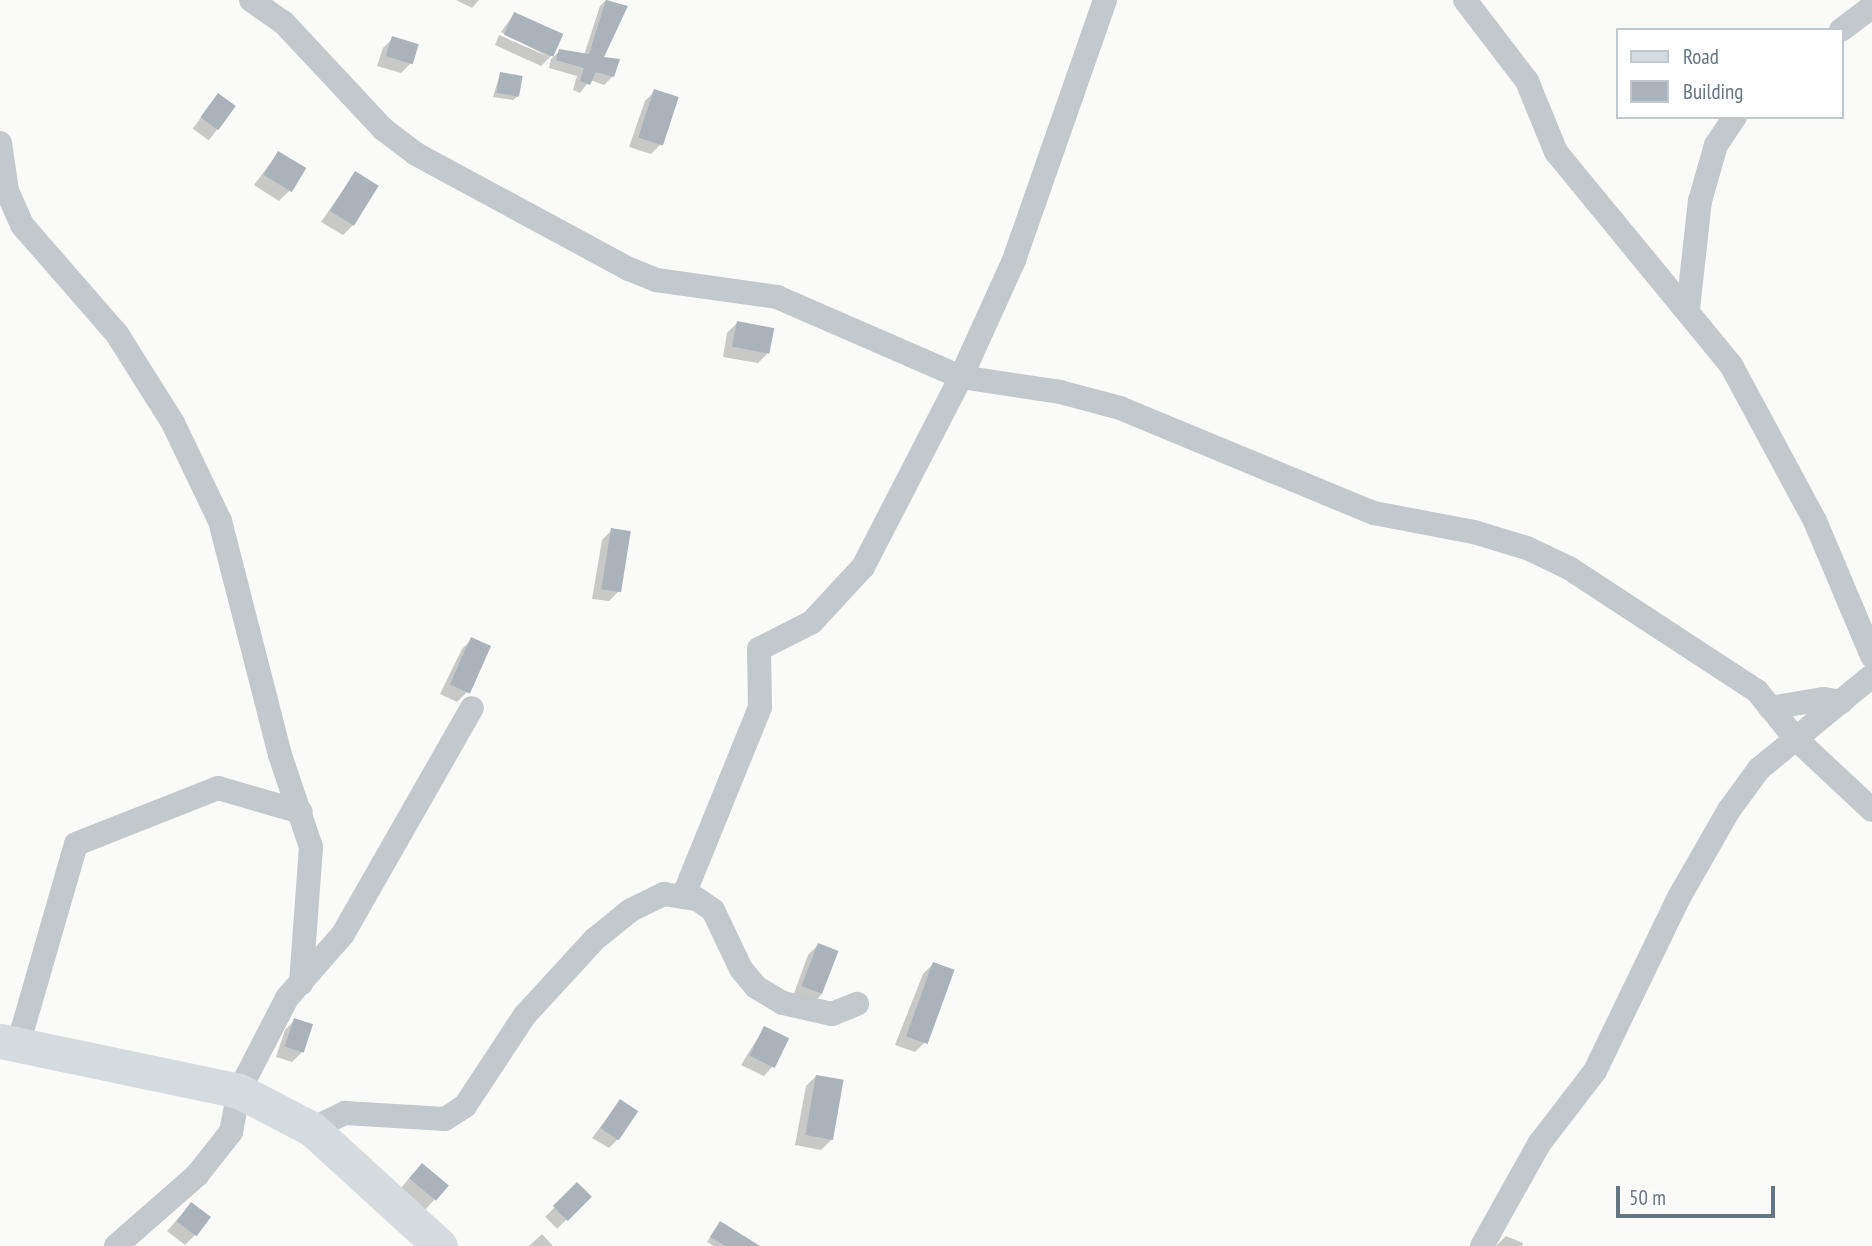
<!DOCTYPE html>
<style>
body{margin:0}
#map{position:relative;width:1872px;height:1246px;overflow:hidden;background:#fafaf8;font-family:"PT Sans Narrow",sans-serif}
div>[style]{position:absolute}
.shadow>*{inset:0;background:#0003;transform-origin:0 0}
.building>*{inset:0;background:#aab3b9;transform-origin:0 0}
.street>*{height:24px;margin:-12px;padding:0 12px;transform-origin:12px;border-radius:12px;background:#c3c8cc}
.secondary>*{height:35px;margin:-17.5px;padding:0 17.5px;transform-origin:17.5px;border-radius:17.5px;background:#d6dbdf}
span{translate:-50% -50%;white-space:nowrap;text-align:center;line-height:1.15;-webkit-text-stroke:7px #fff;paint-order:stroke}
.legend{position:absolute;left:1616px;top:28px;width:228px;height:91px;box-sizing:border-box;background:#fff;border:2px solid #c1c8cd;margin:0;padding:9px 12px;list-style:none;font-size:21px;color:#657683}
.legend li{display:flex;align-items:center;gap:14px;height:35px}
.legend b{width:35px;border:2px solid #c1c8cd}
.scale{position:absolute;left:1616px;top:1186px;width:159px;height:32px;box-sizing:border-box;border:4px solid #657683;border-top:0;padding-left:9px;font-size:21px;line-height:24px;white-space:nowrap;color:#657683;-webkit-text-stroke:5px #fff;paint-order:stroke}
</style>
<div id="map">
<div class="shadow">
<div style="clip-path:polygon(456px 0,479px 0,472px 8px)"></div>
<div style="clip-path:polygon(606px 0,626px 7px,601px 58px,613px 76px,604px 85px,590px 80px,580px 93px,573px 90px,577px 76px,549px 68px,551px 59px,560px 51px,584px 55px,600px 6px)"></div>
<div style="clip-path:polygon(514px 14px,561px 35px,551px 56px,541px 66px,495px 45px,499px 35px,549px 57px,501px 32px)"></div>
<div style="clip-path:polygon(393px 38px,417px 45px,411px 63px,401px 73px,377px 66px,383px 48px)"></div>
<div style="clip-path:polygon(500px 74px,518px 96px,513px 100px,493px 97px)"></div>
<div style="clip-path:polygon(655px 91px,661px 144px,651px 154px,629px 147px,645px 101px)"></div>
<div style="left:218px;top:95px;width:20px;height:42px;rotate:37deg"></div>
<div style="clip-path:polygon(278px 153px,289px 191px,279px 201px,254px 185px)"></div>
<div style="clip-path:polygon(355px 173px,353px 225px,343px 235px,321px 222px)"></div>
<div style="clip-path:polygon(737px 323px,768px 353px,758px 363px,723px 357px,727px 333px)"></div>
<div style="clip-path:polygon(612px 530px,619px 591px,609px 601px,592px 599px,602px 540px)"></div>
<div style="clip-path:polygon(472px 639px,467px 692px,457px 702px,440px 694px,462px 649px)"></div>
<div style="clip-path:polygon(818px 945px,822px 994px,812px 1004px,793px 996px,808px 955px)"></div>
<div style="clip-path:polygon(933px 964px,925px 1042px,915px 1052px,895px 1045px,923px 974px)"></div>
<div style="clip-path:polygon(295px 1020px,302px 1052px,292px 1062px,276px 1057px,285px 1030px)"></div>
<div style="clip-path:polygon(764px 1028px,773px 1066px,764px 1076px,741px 1065px)"></div>
<div style="clip-path:polygon(816px 1076px,831px 1140px,821px 1150px,795px 1145px,806px 1086px)"></div>
<div style="clip-path:polygon(620px 1101px,618px 1139px,609px 1148px,592px 1138px)"></div>
<div style="clip-path:polygon(412px 1175px,446px 1187px,425px 1210px,400px 1189px)"></div>
<div style="left:577px;top:1185px;width:17px;height:45px;rotate:45deg"></div>
<div style="clip-path:polygon(191px 1204px,195px 1235px,185px 1245px,167px 1231px)"></div>
<div style="clip-path:polygon(716px 1228px,757px 1246px,714px 1246px,707px 1242px)"></div>
<div style="clip-path:polygon(542px 1234px,553px 1246px,529px 1246px)"></div>
<div style="clip-path:polygon(1506px 1236px,1523px 1243px,1522px 1246px,1496px 1246px)"></div>
</div>
<div class="building">
<div style="clip-path:polygon(606px 0,628px 6px,604px 57px,620px 59px,614px 77px,596px 72px,590px 85px,580px 81px,584px 68px,556px 60px,559px 49px,589px 54px)"></div>
<div style="left:514px;top:12px;width:54px;height:25px;rotate:24deg"></div>
<div style="left:392px;top:36px;width:28px;height:21px;rotate:17deg"></div>
<div style="left:500px;top:72px;width:23px;height:21px;rotate:10deg"></div>
<div style="left:654px;top:89px;width:26px;height:51px;rotate:18deg"></div>
<div style="left:218px;top:93px;width:22px;height:30px;rotate:36deg"></div>
<div style="left:278px;top:151px;width:33px;height:28px;rotate:31deg"></div>
<div style="left:355px;top:171px;width:28px;height:47px;rotate:32deg"></div>
<div style="left:737px;top:321px;width:38px;height:26px;rotate:11deg"></div>
<div style="left:611px;top:528px;width:20px;height:62px;rotate:9deg"></div>
<div style="left:471px;top:637px;width:22px;height:52px;rotate:24deg"></div>
<div style="left:818px;top:943px;width:22px;height:46px;rotate:21deg"></div>
<div style="left:933px;top:962px;width:23px;height:79px;rotate:20deg"></div>
<div style="left:294px;top:1018px;width:20px;height:30px;rotate:18deg"></div>
<div style="left:764px;top:1026px;width:28px;height:33px;rotate:26deg"></div>
<div style="left:816px;top:1075px;width:28px;height:61px;rotate:10deg"></div>
<div style="left:620px;top:1099px;width:22px;height:35px;rotate:34deg"></div>
<div style="left:422px;top:1163px;width:35px;height:20px;rotate:40deg"></div>
<div style="left:577px;top:1182px;width:21px;height:34px;rotate:45deg"></div>
<div style="left:191px;top:1202px;width:25px;height:24px;rotate:37deg"></div>
<div style="clip-path:polygon(720px 1221px,760px 1246px,726px 1246px,710px 1237px)"></div>
</div>
<div class="street">
<div style="left:251px;top:0;width:39px;rotate:35deg"></div>
<div style="left:283px;top:22px;width:146px;rotate:46.9deg"></div>
<div style="left:383px;top:129px;width:41px;rotate:37.1deg"></div>
<div style="left:416px;top:154px;width:242px;rotate:28.4deg"></div>
<div style="left:629px;top:269px;width:29px;rotate:22deg"></div>
<div style="left:656px;top:280px;width:122px;rotate:8deg"></div>
<div style="left:777px;top:297px;width:201px;rotate:23.5deg"></div>
<div style="left:961px;top:377px;width:100px;rotate:8.6deg"></div>
<div style="left:1060px;top:392px;width:62px;rotate:14.9deg"></div>
<div style="left:1120px;top:408px;width:275px;rotate:22.5deg"></div>
<div style="left:1374px;top:513px;width:102px;rotate:10.8deg"></div>
<div style="left:1474px;top:532px;width:55px;rotate:16.8deg"></div>
<div style="left:1527px;top:548px;width:47px;rotate:25.5deg"></div>
<div style="left:1569px;top:568px;width:225px;rotate:33.2deg"></div>
<div style="left:1757px;top:691px;width:60px;rotate:51deg"></div>
<div style="left:1795px;top:738px;width:105px;rotate:43.1deg"></div>
<div style="left:1465px;top:0;width:102px;rotate:52.6deg"></div>
<div style="left:1527px;top:81px;width:77px;rotate:67.8deg"></div>
<div style="left:1556px;top:152px;width:276px;rotate:50.6deg"></div>
<div style="left:1731px;top:365px;width:177px;rotate:61.7deg"></div>
<div style="left:1815px;top:521px;width:147px;rotate:67.1deg"></div>
<div style="left:1841px;top:30px;width:39px;rotate:-37deg"></div>
<div style="left:0;top:143px;width:49px;rotate:81.7deg"></div>
<div style="left:7px;top:191px;width:37px;rotate:66deg"></div>
<div style="left:22px;top:225px;width:145px;rotate:48.9deg"></div>
<div style="left:117px;top:334px;width:105px;rotate:57.8deg"></div>
<div style="left:173px;top:423px;width:109px;rotate:64.4deg"></div>
<div style="left:220px;top:521px;width:242px;rotate:75.6deg"></div>
<div style="left:280px;top:755px;width:97px;rotate:71.4deg"></div>
<div style="left:311px;top:847px;width:137px;rotate:94.2deg"></div>
<div style="left:1688px;top:309px;width:109px;rotate:-83.7deg"></div>
<div style="left:1700px;top:201px;width:58px;rotate:-74.1deg"></div>
<div style="left:1716px;top:145px;width:34px;rotate:-56deg"></div>
<div style="left:1770px;top:708px;width:55px;rotate:-9.5deg"></div>
<div style="left:1824px;top:699px;width:18px;rotate:9deg"></div>
<div style="left:683px;top:897px;width:205px;rotate:-67.9deg"></div>
<div style="left:760px;top:707px;width:58px;rotate:-91deg"></div>
<div style="left:759px;top:649px;width:59px;rotate:-27deg"></div>
<div style="left:812px;top:622px;width:75px;rotate:-47.2deg"></div>
<div style="left:863px;top:567px;width:214px;rotate:-62.7deg"></div>
<div style="left:961px;top:377px;width:128px;rotate:-65.6deg"></div>
<div style="left:1014px;top:260px;width:275px;rotate:-70.7deg"></div>
<div style="left:18px;top:1045px;width:209px;rotate:-73.9deg"></div>
<div style="left:76px;top:844px;width:153px;rotate:-21.5deg"></div>
<div style="left:218px;top:788px;width:86px;rotate:16.1deg"></div>
<div style="left:312px;top:1129px;width:37px;rotate:-26deg"></div>
<div style="left:345px;top:1113px;width:100px;rotate:3.4deg"></div>
<div style="left:445px;top:1119px;width:24px;rotate:-33deg"></div>
<div style="left:465px;top:1106px;width:109px;rotate:-56.6deg"></div>
<div style="left:525px;top:1015px;width:103px;rotate:-47.4deg"></div>
<div style="left:595px;top:939px;width:46px;rotate:-38.9deg"></div>
<div style="left:631px;top:910px;width:37px;rotate:-26deg"></div>
<div style="left:664px;top:894px;width:33px;rotate:9deg"></div>
<div style="left:697px;top:899px;width:19px;rotate:35deg"></div>
<div style="left:713px;top:910px;width:65px;rotate:64.6deg"></div>
<div style="left:741px;top:969px;width:23px;rotate:50deg"></div>
<div style="left:756px;top:987px;width:31px;rotate:31deg"></div>
<div style="left:783px;top:1003px;width:50px;rotate:12.7deg"></div>
<div style="left:832px;top:1014px;width:27px;rotate:-22deg"></div>
<div style="left:116px;top:1246px;width:108px;rotate:-41.2deg"></div>
<div style="left:197px;top:1175px;width:55px;rotate:-51.7deg"></div>
<div style="left:231px;top:1132px;width:42px;rotate:-79deg"></div>
<div style="left:239px;top:1091px;width:105px;rotate:-62.7deg"></div>
<div style="left:287px;top:998px;width:85px;rotate:-48.8deg"></div>
<div style="left:343px;top:934px;width:260px;rotate:-60.3deg"></div>
<div style="left:1482px;top:1246px;width:117px;rotate:-60.8deg"></div>
<div style="left:1539px;top:1144px;width:92px;rotate:-52.5deg"></div>
<div style="left:1595px;top:1071px;width:191px;rotate:-64.2deg"></div>
<div style="left:1678px;top:899px;width:103px;rotate:-60.2deg"></div>
<div style="left:1729px;top:810px;width:51px;rotate:-53.8deg"></div>
<div style="left:1759px;top:769px;width:146px;rotate:-39.5deg"></div>
</div>
<div class="secondary">
<div style="left:0;top:1041px;width:244px;rotate:11.8deg"></div>
<div style="left:239px;top:1091px;width:82px;rotate:27.5deg"></div>
<div style="left:312px;top:1129px;width:173px;rotate:42.4deg"></div>
</div>
<ul class="legend">
<li><b style="height:9px;background:#d6dbdf"></b>Road</li>
<li><b style="height:19px;background:#aab3b9"></b>Building</li>
</ul>
<div class="scale">50 m</div>
</div>
